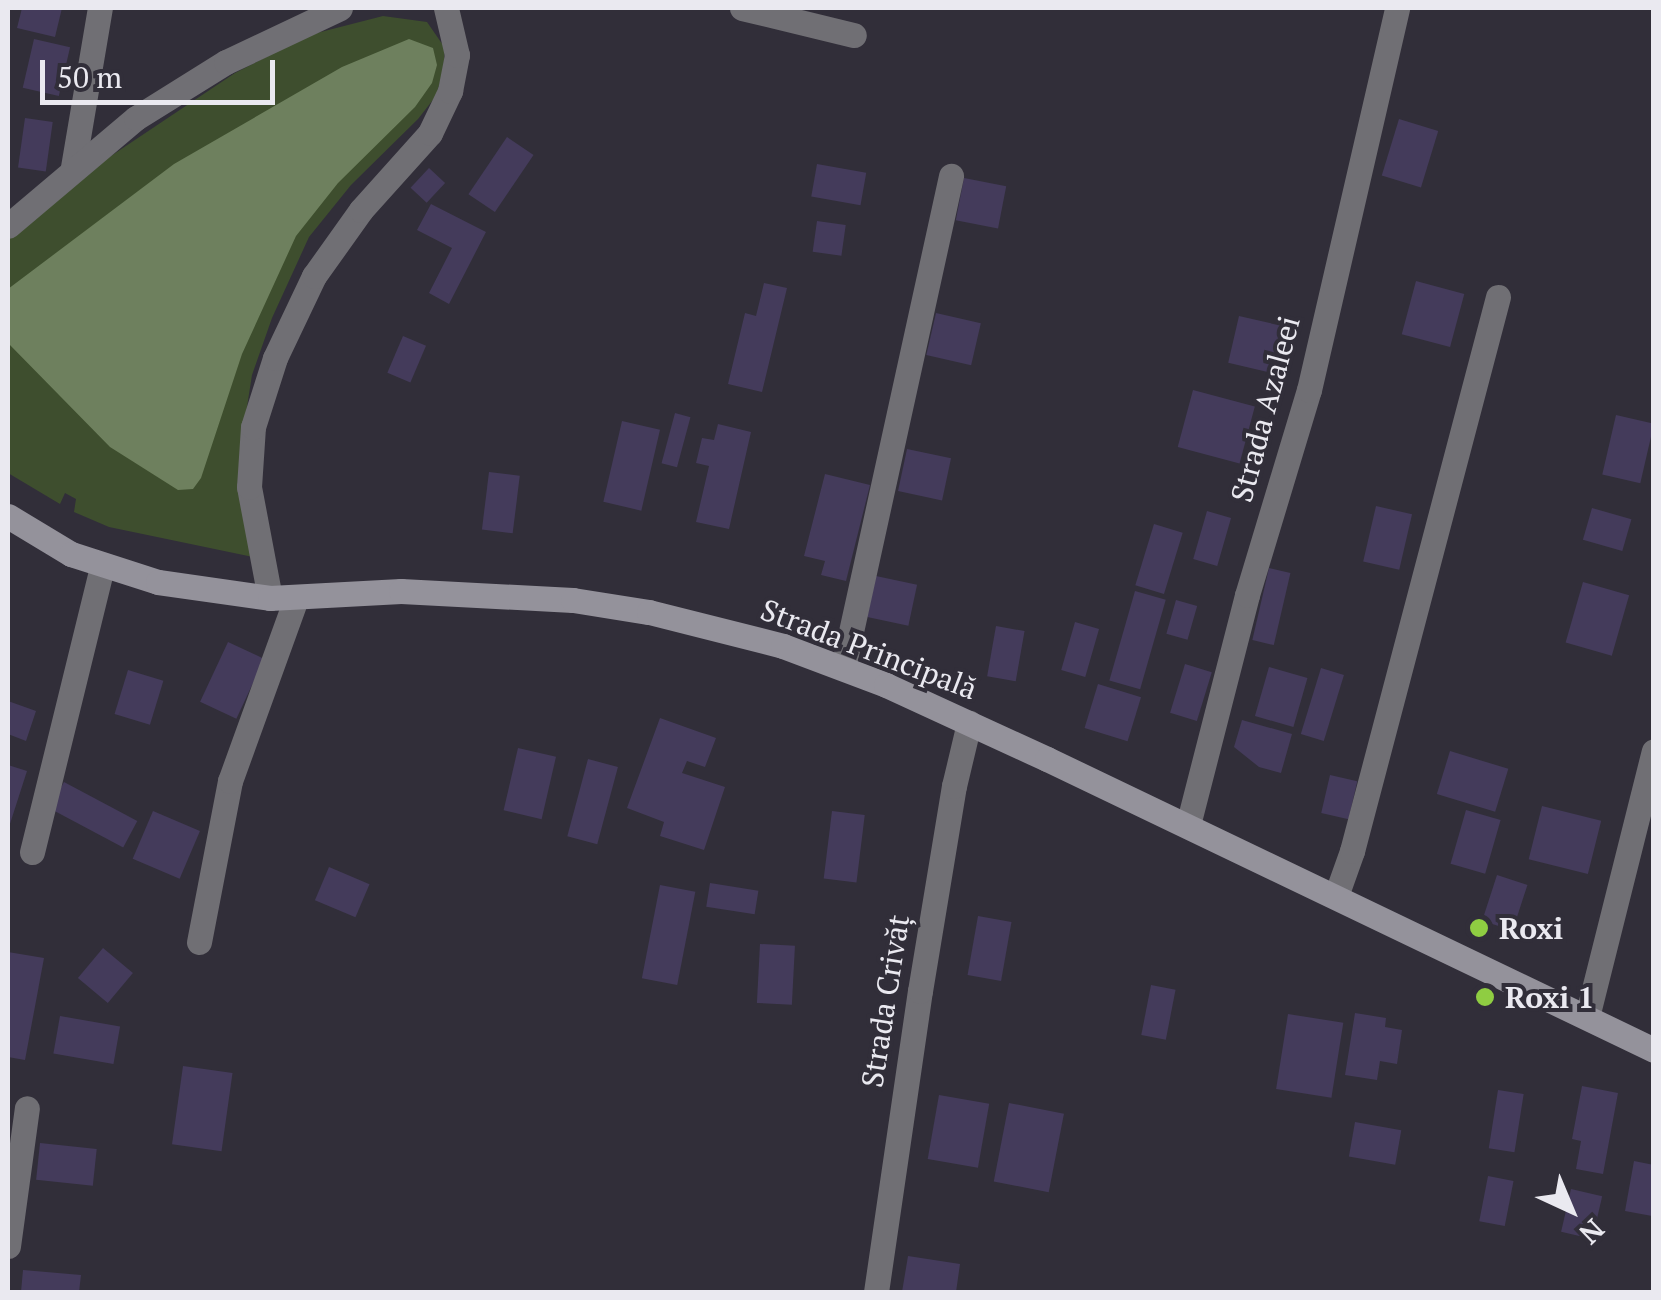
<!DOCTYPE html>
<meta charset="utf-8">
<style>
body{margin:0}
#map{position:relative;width:1661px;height:1300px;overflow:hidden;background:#312e39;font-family:"PT Serif",serif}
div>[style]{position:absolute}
.green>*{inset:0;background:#3e4e2e}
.water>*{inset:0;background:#6e805e}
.building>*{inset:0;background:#443b5b;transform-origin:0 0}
.minor>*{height:25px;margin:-12.5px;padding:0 12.5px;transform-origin:12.5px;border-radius:12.5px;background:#706f74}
.secondary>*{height:25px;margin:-12.5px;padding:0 12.5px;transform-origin:12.5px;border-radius:12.5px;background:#94929b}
.dots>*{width:28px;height:28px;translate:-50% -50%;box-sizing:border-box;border:5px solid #312e39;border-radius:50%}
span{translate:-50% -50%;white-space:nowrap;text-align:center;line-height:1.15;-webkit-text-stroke:8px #312e39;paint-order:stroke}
.street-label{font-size:30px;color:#eae9f0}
.poi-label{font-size:30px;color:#eae9f0;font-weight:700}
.left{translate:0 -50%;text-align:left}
.frame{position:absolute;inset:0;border:10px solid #eae9f0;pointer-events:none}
.north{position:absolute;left:1521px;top:1160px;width:100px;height:100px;-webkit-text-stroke:8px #312e39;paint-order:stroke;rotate:136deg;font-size:28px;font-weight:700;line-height:40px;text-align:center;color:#eae9f0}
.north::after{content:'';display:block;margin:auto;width:35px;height:45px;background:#eae9f0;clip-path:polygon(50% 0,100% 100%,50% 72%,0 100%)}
.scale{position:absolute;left:40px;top:60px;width:235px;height:45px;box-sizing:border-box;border:5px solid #eae9f0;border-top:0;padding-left:12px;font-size:30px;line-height:35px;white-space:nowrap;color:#eae9f0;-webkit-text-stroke:8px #312e39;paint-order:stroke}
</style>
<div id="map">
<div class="green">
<div style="clip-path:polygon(383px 16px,427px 22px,445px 48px,443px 72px,436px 96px,418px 119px,351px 185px,309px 237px,272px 318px,252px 375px,243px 432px,253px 557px,109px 527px,74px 512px,76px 499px,65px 493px,60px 504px,8px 473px,8px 240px,105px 160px,235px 73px,309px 35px)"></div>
</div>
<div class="water">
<div style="clip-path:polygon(409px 39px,433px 48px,437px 65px,432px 83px,415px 107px,338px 183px,296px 236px,242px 354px,201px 478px,193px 489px,178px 490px,110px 447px,8px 343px,8px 289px,174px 164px,342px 67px)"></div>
</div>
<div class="building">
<div style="clip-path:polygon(22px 8px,62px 8px,55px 37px,17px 28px)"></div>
<div style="left:34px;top:39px;width:37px;height:50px;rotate:13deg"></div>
<div style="left:25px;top:118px;width:28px;height:50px;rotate:8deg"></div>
<div style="left:1399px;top:119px;width:41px;height:59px;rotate:17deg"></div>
<div style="left:507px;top:137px;width:32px;height:69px;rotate:34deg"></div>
<div style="left:817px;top:164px;width:50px;height:33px;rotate:10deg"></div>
<div style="left:429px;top:168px;width:22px;height:27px;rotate:43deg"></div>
<div style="left:964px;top:178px;width:43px;height:43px;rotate:11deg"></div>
<div style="clip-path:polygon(431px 204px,486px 232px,449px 304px,429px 293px,452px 248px,417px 230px)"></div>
<div style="left:817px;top:221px;width:29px;height:31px;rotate:8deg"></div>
<div style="left:1416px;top:281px;width:50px;height:55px;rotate:15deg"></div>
<div style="clip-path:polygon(764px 283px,787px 288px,762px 392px,728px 384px,745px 313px,756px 316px)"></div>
<div style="left:936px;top:313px;width:46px;height:43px;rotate:13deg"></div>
<div style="left:1239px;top:316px;width:52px;height:48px;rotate:13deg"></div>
<div style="left:403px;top:336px;width:25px;height:40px;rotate:23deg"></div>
<div style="left:1193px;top:390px;width:64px;height:59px;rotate:15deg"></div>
<div style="left:675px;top:413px;width:16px;height:52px;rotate:15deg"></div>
<div style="left:1616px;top:415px;width:39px;height:61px;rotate:13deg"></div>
<div style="left:622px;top:421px;width:39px;height:83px;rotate:13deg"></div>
<div style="clip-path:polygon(718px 424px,751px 432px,729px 529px,696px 522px,709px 466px,696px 463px,702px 438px,714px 440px)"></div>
<div style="left:907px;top:449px;width:45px;height:43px;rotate:12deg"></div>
<div style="left:489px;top:472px;width:31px;height:58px;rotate:7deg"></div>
<div style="clip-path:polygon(825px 474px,870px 485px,846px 581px,821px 575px,825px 561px,804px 556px)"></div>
<div style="left:1376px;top:506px;width:37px;height:57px;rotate:13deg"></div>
<div style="left:1592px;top:508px;width:41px;height:33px;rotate:16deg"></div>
<div style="left:1207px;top:511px;width:25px;height:50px;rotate:16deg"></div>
<div style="left:1154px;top:524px;width:30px;height:64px;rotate:17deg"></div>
<div style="left:1269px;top:568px;width:22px;height:74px;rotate:13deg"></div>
<div style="left:876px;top:576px;width:42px;height:42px;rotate:12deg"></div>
<div style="left:1583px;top:582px;width:48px;height:63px;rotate:16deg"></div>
<div style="left:1135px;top:591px;width:32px;height:93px;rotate:16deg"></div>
<div style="left:1176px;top:600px;width:22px;height:35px;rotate:16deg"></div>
<div style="left:1075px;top:622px;width:25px;height:50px;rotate:16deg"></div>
<div style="left:996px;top:626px;width:29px;height:51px;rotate:10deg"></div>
<div style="left:228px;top:642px;width:40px;height:66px;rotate:25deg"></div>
<div style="left:1185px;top:664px;width:28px;height:51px;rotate:17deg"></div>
<div style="left:1269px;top:667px;width:40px;height:51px;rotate:16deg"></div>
<div style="left:1321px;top:668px;width:24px;height:69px;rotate:17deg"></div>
<div style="left:128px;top:670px;width:37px;height:46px;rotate:17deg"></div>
<div style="left:1098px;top:684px;width:45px;height:46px;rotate:17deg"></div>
<div style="clip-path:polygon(8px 701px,36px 711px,26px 741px,8px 734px)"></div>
<div style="clip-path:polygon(660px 718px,716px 738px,705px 767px,687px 761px,682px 773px,725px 787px,704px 850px,660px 836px,664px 822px,627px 808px)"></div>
<div style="clip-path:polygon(1242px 720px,1292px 734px,1281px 773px,1259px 767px,1234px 747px)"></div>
<div style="left:518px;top:748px;width:39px;height:64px;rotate:13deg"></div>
<div style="left:1450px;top:751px;width:61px;height:45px;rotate:17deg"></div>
<div style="left:588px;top:759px;width:31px;height:80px;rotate:15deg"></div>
<div style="clip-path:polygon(8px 765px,27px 771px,8px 830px)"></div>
<div style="left:1330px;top:775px;width:28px;height:39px;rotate:13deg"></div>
<div style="left:64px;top:782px;width:83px;height:30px;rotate:28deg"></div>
<div style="left:1542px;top:806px;width:61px;height:55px;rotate:14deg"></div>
<div style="left:1466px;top:810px;width:36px;height:56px;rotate:16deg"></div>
<div style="left:153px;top:811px;width:51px;height:52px;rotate:23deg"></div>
<div style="left:832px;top:811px;width:33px;height:68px;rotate:7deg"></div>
<div style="left:329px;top:867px;width:44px;height:36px;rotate:23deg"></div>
<div style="left:1497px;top:875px;width:32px;height:48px;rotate:18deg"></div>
<div style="left:710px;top:883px;width:49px;height:24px;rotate:9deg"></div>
<div style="left:660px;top:885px;width:36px;height:95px;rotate:11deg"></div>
<div style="left:978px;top:916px;width:34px;height:60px;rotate:10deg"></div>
<div style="left:760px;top:944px;width:35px;height:59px;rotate:3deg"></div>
<div style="left:103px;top:948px;width:39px;height:39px;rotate:40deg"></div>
<div style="clip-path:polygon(8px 952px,44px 958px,25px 1060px,8px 1057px)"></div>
<div style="left:1151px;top:985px;width:25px;height:51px;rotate:11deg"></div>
<div style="clip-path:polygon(1355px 1013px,1386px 1018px,1385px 1027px,1402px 1030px,1397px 1064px,1380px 1061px,1377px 1080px,1345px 1075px)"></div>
<div style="left:1288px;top:1014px;width:56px;height:76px;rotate:9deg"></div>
<div style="left:60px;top:1016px;width:61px;height:38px;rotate:10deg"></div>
<div style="left:183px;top:1066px;width:50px;height:79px;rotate:8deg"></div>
<div style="clip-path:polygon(1582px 1086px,1618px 1093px,1603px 1174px,1576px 1169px,1581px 1141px,1572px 1139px)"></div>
<div style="left:1498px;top:1090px;width:26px;height:59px;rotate:9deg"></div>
<div style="left:939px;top:1095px;width:51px;height:65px;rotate:10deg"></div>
<div style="left:1009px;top:1103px;width:56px;height:80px;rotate:11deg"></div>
<div style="left:1355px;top:1122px;width:47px;height:35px;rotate:10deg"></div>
<div style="left:40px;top:1143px;width:57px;height:37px;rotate:6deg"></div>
<div style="clip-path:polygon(1634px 1161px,1654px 1165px,1652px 1216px,1625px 1211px)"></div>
<div style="left:1488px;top:1176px;width:26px;height:46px;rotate:11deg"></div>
<div style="left:1571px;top:1189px;width:32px;height:44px;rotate:13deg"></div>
<div style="clip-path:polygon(908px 1256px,960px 1264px,956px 1292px,902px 1292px)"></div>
<div style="clip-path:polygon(23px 1270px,81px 1275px,79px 1292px,21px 1292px)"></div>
</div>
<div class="minor">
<div style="left:742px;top:8px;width:115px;rotate:13.6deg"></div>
<div style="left:73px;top:167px;width:161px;rotate:-80.4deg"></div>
<div style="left:8px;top:226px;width:167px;rotate:-40.2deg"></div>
<div style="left:136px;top:118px;width:106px;rotate:-31.9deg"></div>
<div style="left:226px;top:62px;width:126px;rotate:-25.3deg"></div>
<div style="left:270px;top:598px;width:113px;rotate:-100.7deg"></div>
<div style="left:249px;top:487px;width:60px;rotate:-86.2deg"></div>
<div style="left:253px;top:427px;width:72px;rotate:-72.3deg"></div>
<div style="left:275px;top:358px;width:91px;rotate:-64.6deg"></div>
<div style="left:314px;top:276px;width:81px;rotate:-54.5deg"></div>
<div style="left:361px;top:210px;width:103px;rotate:-48.1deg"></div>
<div style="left:430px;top:133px;width:47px;rotate:-64.5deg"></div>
<div style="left:450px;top:91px;width:37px;rotate:-79deg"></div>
<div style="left:457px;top:55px;width:48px;rotate:-103.2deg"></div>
<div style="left:843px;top:668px;width:504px;rotate:-77.62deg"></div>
<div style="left:1188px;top:825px;width:237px;rotate:-75.6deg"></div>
<div style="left:1247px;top:595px;width:214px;rotate:-73.2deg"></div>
<div style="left:1309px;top:390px;width:392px;rotate:-77deg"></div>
<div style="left:32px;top:852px;width:293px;rotate:-76.2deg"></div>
<div style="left:1336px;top:896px;width:48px;rotate:-70.4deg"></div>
<div style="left:1352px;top:851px;width:573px;rotate:-75.24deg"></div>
<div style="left:199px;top:942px;width:164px;rotate:-79.1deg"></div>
<div style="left:230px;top:781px;width:194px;rotate:-70.1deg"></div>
<div style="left:1587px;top:1017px;width:274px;rotate:-75.9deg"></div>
<div style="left:8px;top:1246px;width:139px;rotate:-82.2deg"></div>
<div style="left:876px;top:1292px;width:304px;rotate:-81.7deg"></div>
<div style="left:920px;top:991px;width:208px;rotate:-80.6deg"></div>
<div style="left:954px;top:786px;width:65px;rotate:-76.6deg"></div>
</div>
<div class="secondary">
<div style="left:8px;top:516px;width:74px;rotate:31.1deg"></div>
<div style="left:71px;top:554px;width:91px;rotate:17.8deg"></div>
<div style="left:158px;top:582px;width:113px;rotate:8.1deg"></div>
<div style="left:270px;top:598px;width:131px;rotate:-3.1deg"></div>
<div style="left:401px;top:591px;width:172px;rotate:3deg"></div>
<div style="left:573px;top:600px;width:77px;rotate:9deg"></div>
<div style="left:649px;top:612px;width:138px;rotate:14.2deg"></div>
<div style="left:783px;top:646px;width:110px;rotate:20.7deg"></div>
<div style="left:886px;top:685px;width:177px;rotate:24.7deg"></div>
<div style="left:1047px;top:759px;width:673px;rotate:25.61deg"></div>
</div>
<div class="dots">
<div style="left:1479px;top:928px;background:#8fcd42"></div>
<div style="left:1485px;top:997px;background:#8fcd42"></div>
</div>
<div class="street-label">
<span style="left:1265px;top:409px;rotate:-75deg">Strada Azaleei</span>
<span style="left:869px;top:649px;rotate:21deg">Strada Principală</span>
<span style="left:885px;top:1001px;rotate:-81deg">Strada Crivăț</span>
</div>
<div class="poi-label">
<span class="left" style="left:1499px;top:928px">Roxi</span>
<span class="left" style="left:1505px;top:997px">Roxi 1</span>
</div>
<div class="frame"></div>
<div class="north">N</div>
<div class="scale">50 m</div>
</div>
